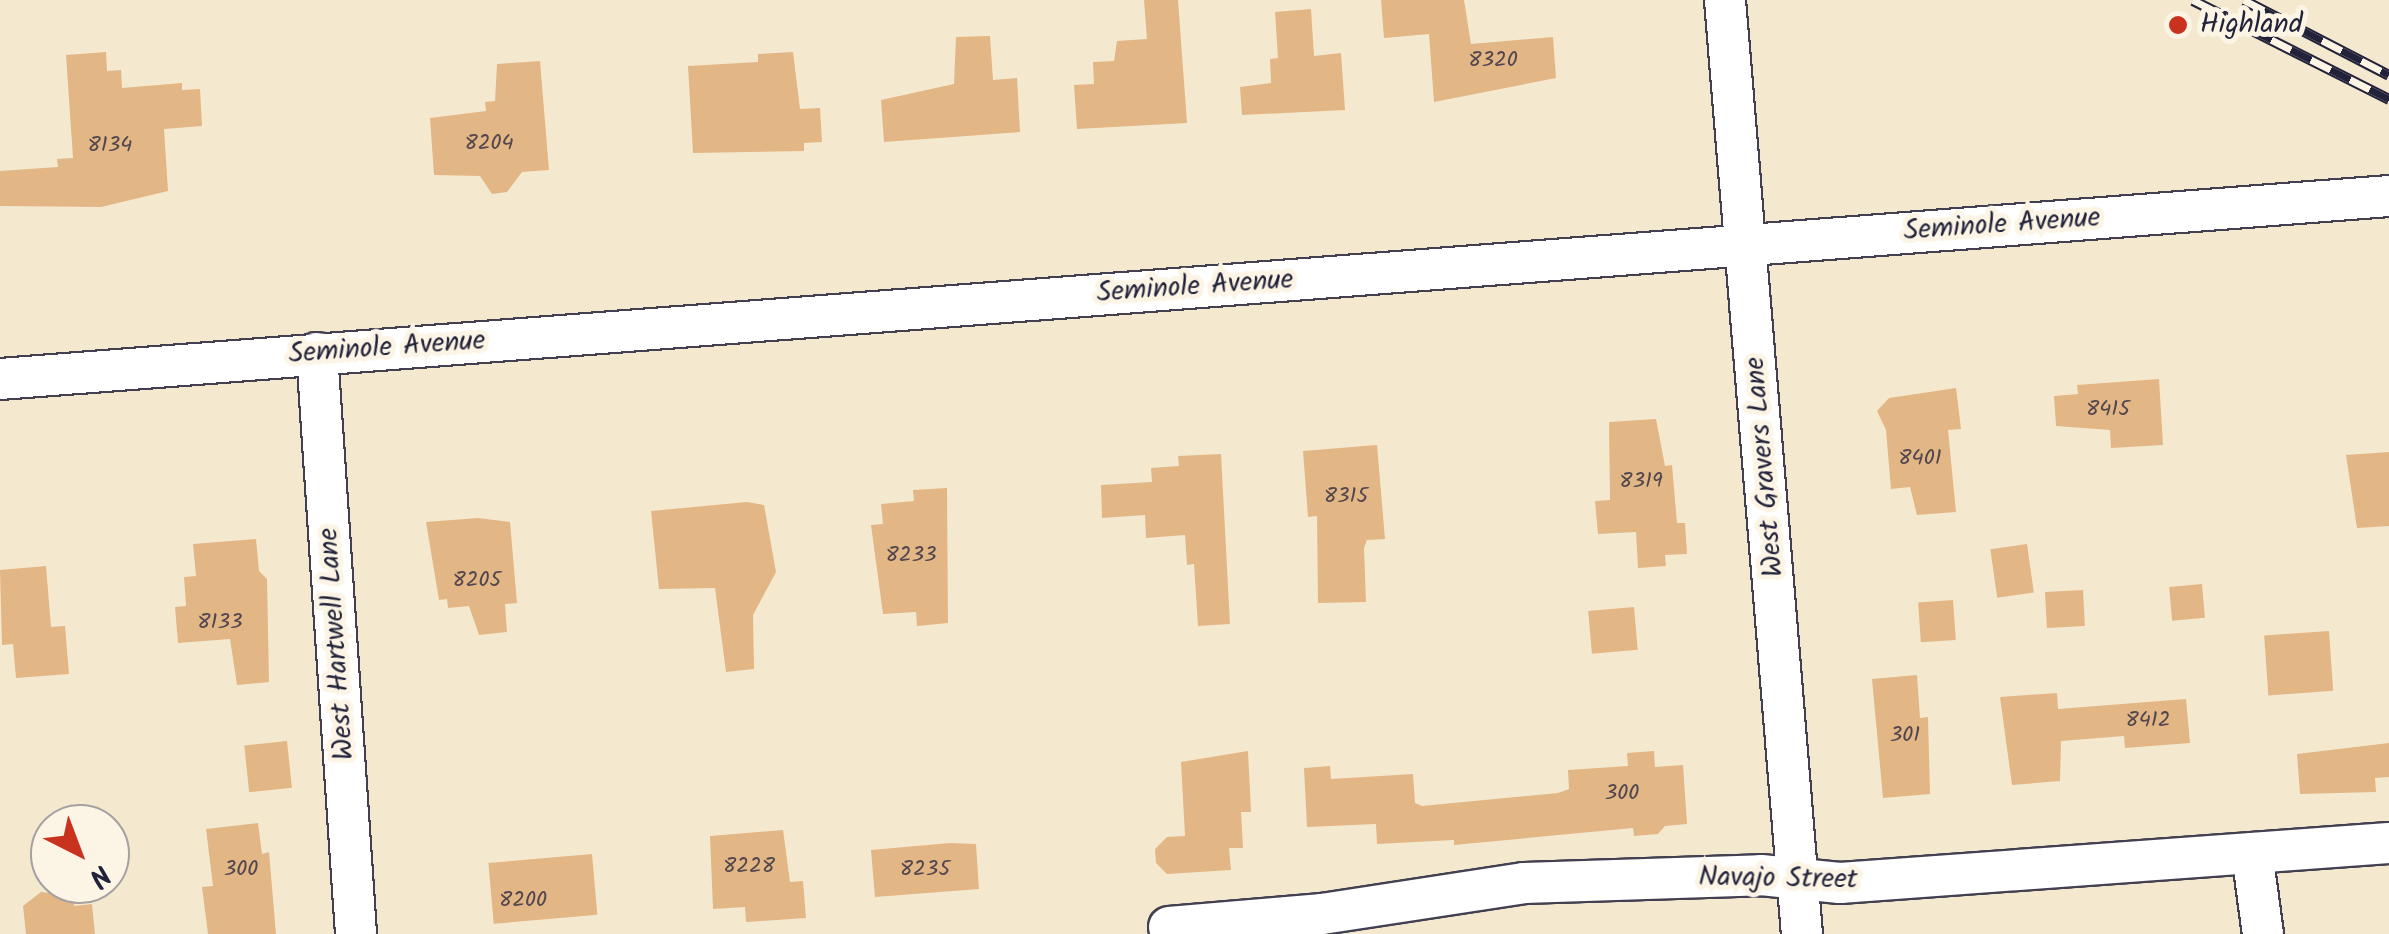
<!DOCTYPE html>
<style>
body{margin:0}
#map{position:relative;width:2389px;height:934px;overflow:hidden;background:#f4e9cf;font-family:Kalam,sans-serif}
div>[style]{position:absolute}
.building>*{inset:0;background:#e3b686;transform-origin:0 0}
.roads{filter:drop-shadow(2px 0 #424051) drop-shadow(-2px 0 #424051) drop-shadow(0 2px #424051) drop-shadow(0 -2px #424051)}
.minor>*{height:40px;margin:-20px;padding:0 20px;transform-origin:20px;border-radius:20px;background:#fff}
.rail>*{height:11px;margin-top:-5.5px;transform-origin:0;background:repeating-linear-gradient(90deg,#fcf5e5 0 22px,#22223b 0 44px);box-sizing:border-box;border-block:2px solid #22223b}
.dots>*{width:28px;height:28px;translate:-50% -50%;box-sizing:border-box;border:5px solid #fcf5e5;border-radius:50%}
span{translate:-50% -50%;white-space:nowrap;text-align:center;line-height:1.15;-webkit-text-stroke:10px #fcf5e5;paint-order:stroke}
.number-label{font-size:22px;color:#52474e}
.number-label span{-webkit-text-stroke-width:0}
.poi-label{font-size:28px;color:#22223b}
.left{translate:0 -50%;text-align:left}
.street-label{font-size:28px;color:#22223b}
.north{position:absolute;left:30px;top:804px;width:100px;height:100px;box-sizing:border-box;background:#fcf5e5;border:2px solid #a5a1a1;border-radius:50%;rotate:138deg;font-size:28px;font-weight:700;line-height:40px;text-align:center;color:#22223b}
.north::after{content:'';display:block;margin:auto;width:35px;height:45px;background:#c8321e;clip-path:polygon(50% 0,100% 100%,50% 72%,0 100%)}
</style>
<div id="map">
<div class="building">
<div style="clip-path:polygon(1144px 0,1178px 0,1187px 123px,1077px 129px,1074px 85px,1094px 84px,1093px 62px,1114px 61px,1117px 41px,1147px 39px)"></div>
<div style="clip-path:polygon(1381px 0,1464px 0,1471px 44px,1553px 37px,1556px 78px,1434px 102px,1429px 34px,1384px 38px)"></div>
<div style="clip-path:polygon(1311px 9px,1314px 56px,1341px 53px,1345px 110px,1242px 115px,1240px 87px,1271px 83px,1270px 59px,1278px 58px,1275px 12px)"></div>
<div style="clip-path:polygon(990px 36px,993px 80px,1017px 78px,1020px 132px,884px 142px,881px 100px,954px 84px,956px 37px)"></div>
<div style="clip-path:polygon(106px 52px,107px 71px,121px 70px,122px 88px,182px 83px,182px 90px,200px 89px,202px 126px,164px 129px,168px 191px,101px 207px,0 206px,0 171px,58px 167px,57px 159px,73px 158px,66px 55px)"></div>
<div style="clip-path:polygon(793px 52px,800px 109px,820px 108px,822px 142px,804px 143px,804px 151px,693px 153px,688px 66px,758px 62px,758px 54px)"></div>
<div style="clip-path:polygon(540px 61px,549px 170px,522px 172px,507px 192px,492px 194px,480px 176px,434px 175px,430px 118px,486px 111px,485px 102px,495px 101px,497px 64px)"></div>
<div style="clip-path:polygon(2159px 379px,2163px 445px,2111px 448px,2110px 430px,2056px 426px,2054px 396px,2078px 394px,2077px 385px)"></div>
<div style="clip-path:polygon(1956px 388px,1961px 429px,1948px 430px,1956px 512px,1917px 515px,1910px 487px,1891px 489px,1886px 430px,1877px 411px,1889px 398px)"></div>
<div style="clip-path:polygon(1656px 419px,1665px 466px,1672px 465px,1677px 523px,1685px 523px,1687px 554px,1665px 555px,1666px 566px,1638px 568px,1636px 532px,1598px 534px,1595px 501px,1610px 500px,1609px 422px)"></div>
<div style="clip-path:polygon(1377px 445px,1385px 539px,1367px 540px,1364px 548px,1366px 602px,1318px 603px,1317px 516px,1308px 517px,1303px 451px)"></div>
<div style="clip-path:polygon(2389px 452px,2389px 526px,2357px 528px,2346px 455px)"></div>
<div style="clip-path:polygon(1221px 454px,1230px 624px,1198px 626px,1194px 564px,1187px 565px,1185px 535px,1146px 538px,1145px 515px,1102px 518px,1101px 485px,1152px 482px,1151px 468px,1179px 466px,1178px 456px)"></div>
<div style="clip-path:polygon(947px 488px,948px 623px,917px 626px,916px 612px,883px 614px,871px 525px,883px 524px,881px 504px,914px 501px,913px 490px)"></div>
<div style="clip-path:polygon(747px 502px,764px 505px,776px 572px,753px 615px,754px 669px,726px 672px,715px 588px,659px 589px,651px 511px)"></div>
<div style="clip-path:polygon(478px 518px,510px 522px,517px 603px,505px 604px,507px 632px,479px 635px,469px 606px,448px 608px,447px 599px,439px 600px,426px 522px)"></div>
<div style="clip-path:polygon(256px 539px,259px 571px,267px 579px,269px 682px,237px 685px,230px 639px,178px 643px,175px 607px,186px 606px,184px 577px,196px 576px,193px 544px)"></div>
<div style="left:2027px;top:544px;width:49px;height:37px;rotate:82deg"></div>
<div style="clip-path:polygon(46px 566px,51px 627px,65px 626px,69px 674px,16px 678px,13px 644px,2px 645px,0 570px)"></div>
<div style="left:2202px;top:584px;width:34px;height:33px;rotate:85deg"></div>
<div style="left:2083px;top:590px;width:36px;height:38px;rotate:87deg"></div>
<div style="left:1953px;top:600px;width:40px;height:35px;rotate:86deg"></div>
<div style="left:1634px;top:607px;width:43px;height:46px;rotate:85deg"></div>
<div style="left:2329px;top:631px;width:60px;height:65px;rotate:86deg"></div>
<div style="clip-path:polygon(1917px 675px,1920px 718px,1928px 717px,1930px 794px,1883px 798px,1872px 679px)"></div>
<div style="clip-path:polygon(2057px 693px,2058px 709px,2186px 699px,2190px 743px,2125px 748px,2124px 736px,2061px 741px,2060px 781px,2012px 785px,2000px 697px)"></div>
<div style="left:287px;top:741px;width:47px;height:43px;rotate:84deg"></div>
<div style="clip-path:polygon(2389px 743px,2389px 777px,2375px 778px,2376px 792px,2300px 794px,2297px 754px)"></div>
<div style="clip-path:polygon(1248px 751px,1251px 812px,1241px 812px,1243px 848px,1229px 848px,1231px 870px,1167px 874px,1156px 863px,1155px 849px,1167px 837px,1185px 836px,1181px 762px)"></div>
<div style="clip-path:polygon(1654px 751px,1655px 767px,1683px 765px,1687px 824px,1665px 826px,1658px 834px,1634px 836px,1633px 828px,1454px 845px,1454px 840px,1377px 844px,1376px 824px,1307px 827px,1304px 768px,1330px 766px,1331px 779px,1413px 774px,1415px 803px,1422px 806px,1558px 793px,1569px 789px,1568px 770px,1628px 766px,1627px 753px)"></div>
<div style="clip-path:polygon(258px 823px,262px 854px,269px 852px,276px 934px,208px 934px,202px 887px,213px 886px,206px 829px)"></div>
<div style="clip-path:polygon(783px 830px,790px 882px,803px 881px,806px 918px,746px 922px,745px 907px,713px 909px,710px 836px)"></div>
<div style="clip-path:polygon(950px 843px,976px 844px,979px 889px,875px 897px,871px 850px)"></div>
<div style="left:592px;top:854px;width:61px;height:104px;rotate:85deg"></div>
<div style="clip-path:polygon(41px 892px,73px 895px,74px 906px,92px 904px,95px 934px,26px 934px,23px 906px)"></div>
</div>
<div class="roads">
<div class="minor">
<div style="left:1725px;top:0;width:937px;rotate:85.29deg"></div>
<div style="left:317px;top:353px;width:582px;rotate:86.16deg"></div>
<div style="left:0;top:379px;width:2396px;rotate:-4.38deg"></div>
<div style="left:2252px;top:853px;width:82px;rotate:82.3deg"></div>
<div style="left:1169px;top:927px;width:154px;rotate:-4.9deg"></div>
<div style="left:1322px;top:914px;width:204px;rotate:-8.7deg"></div>
<div style="left:1524px;top:883px;width:237px;rotate:-1.9deg"></div>
<div style="left:1761px;top:875px;width:79px;rotate:5.8deg"></div>
<div style="left:1840px;top:883px;width:550px;rotate:-4.17deg"></div>
</div>
</div>
<div class="rail">
<div style="left:2193px;top:0;width:220px;rotate:26.8deg"></div>
<div style="left:2244px;top:0;width:163px;rotate:27.3deg"></div>
</div>
<div class="dots">
<div style="left:2178px;top:25px;background:#c8321e"></div>
</div>
<div class="number-label">
<span style="left:1493px;top:61px">8320</span>
<span style="left:489px;top:144px">8204</span>
<span style="left:110px;top:146px">8134</span>
<span style="left:2108px;top:410px">8415</span>
<span style="left:1920px;top:459px">8401</span>
<span style="left:1641px;top:482px">8319</span>
<span style="left:1346px;top:497px">8315</span>
<span style="left:911px;top:556px">8233</span>
<span style="left:477px;top:581px">8205</span>
<span style="left:220px;top:623px">8133</span>
<span style="left:2148px;top:721px">8412</span>
<span style="left:1905px;top:736px">301</span>
<span style="left:1622px;top:794px">300</span>
<span style="left:749px;top:867px">8228</span>
<span style="left:241px;top:870px">300</span>
<span style="left:925px;top:870px">8235</span>
<span style="left:523px;top:901px">8200</span>
</div>
<div class="poi-label">
<span class="left" style="left:2200px;top:25px">Highland</span>
</div>
<div class="street-label">
<span style="left:2002px;top:225px;rotate:-4deg">Seminole Avenue</span>
<span style="left:1195px;top:287px;rotate:-4deg">Seminole Avenue</span>
<span style="left:387px;top:348px;rotate:-4deg">Seminole Avenue</span>
<span style="left:1765px;top:467px;rotate:-95deg">West Gravers Lane</span>
<span style="left:337px;top:644px;rotate:-94deg">West Hartwell Lane</span>
<span style="left:1778px;top:879px;rotate:1deg">Navajo Street</span>
</div>
<div class="north">N</div>
</div>
